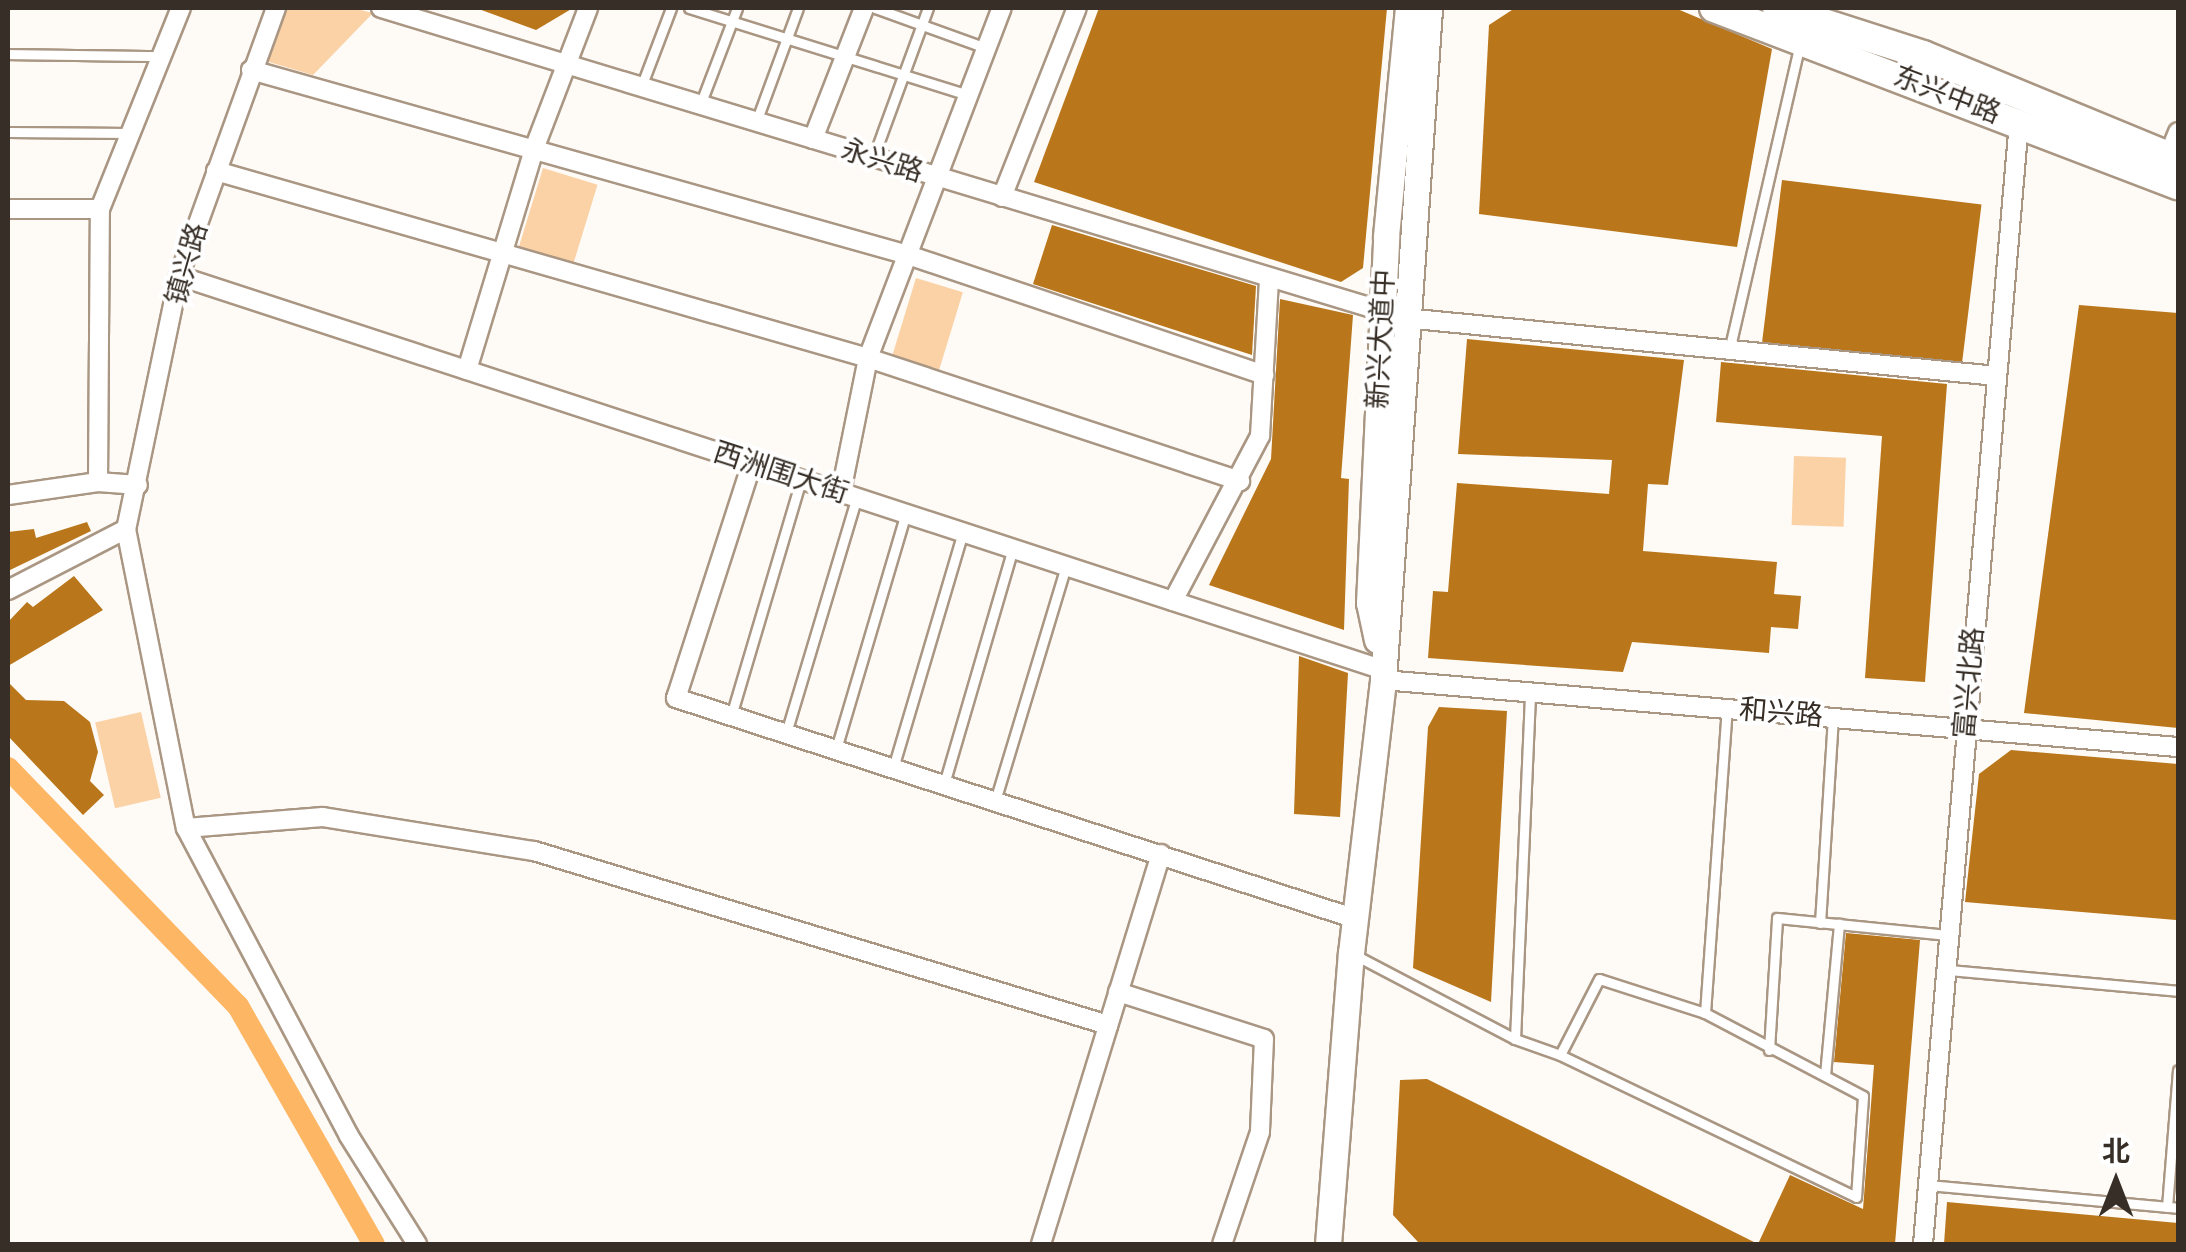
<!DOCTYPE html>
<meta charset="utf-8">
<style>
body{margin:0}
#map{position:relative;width:2186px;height:1252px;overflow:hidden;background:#fefaf6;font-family:Jost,"Noto Sans SC",sans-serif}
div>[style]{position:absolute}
.green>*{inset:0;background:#fbd2a6;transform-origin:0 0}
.canal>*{height:22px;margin:-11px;padding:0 11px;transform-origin:11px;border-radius:11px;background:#fdb664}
.building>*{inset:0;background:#b9761a;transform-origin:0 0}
.roads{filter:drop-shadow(2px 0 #a99683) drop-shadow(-2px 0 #a99683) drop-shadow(0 2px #a99683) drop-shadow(0 -2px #a99683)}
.service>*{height:9px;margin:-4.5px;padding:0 4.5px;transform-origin:4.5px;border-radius:4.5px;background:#fff}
.minor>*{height:18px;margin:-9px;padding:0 9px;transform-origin:9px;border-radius:9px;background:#fff}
.secondary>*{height:25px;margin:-12.5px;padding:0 12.5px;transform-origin:12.5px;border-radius:12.5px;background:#fff}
.primary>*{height:28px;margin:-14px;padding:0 14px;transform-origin:14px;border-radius:14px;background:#fff}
span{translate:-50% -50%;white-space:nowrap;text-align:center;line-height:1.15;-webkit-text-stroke:8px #fff;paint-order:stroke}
.street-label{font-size:28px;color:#372f27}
.frame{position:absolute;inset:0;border:10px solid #372f27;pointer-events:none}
.north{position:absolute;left:2066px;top:1132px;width:100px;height:100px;-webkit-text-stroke:8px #fff;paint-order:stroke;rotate:0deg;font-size:28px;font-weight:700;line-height:40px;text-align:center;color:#372f27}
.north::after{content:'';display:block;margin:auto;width:35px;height:45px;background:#372f27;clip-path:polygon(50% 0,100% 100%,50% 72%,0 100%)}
</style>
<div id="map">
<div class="green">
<div style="clip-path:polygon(287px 8px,352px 8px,373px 13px,313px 75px,262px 60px)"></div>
<div style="left:543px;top:168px;width:57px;height:89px;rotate:17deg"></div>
<div style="left:916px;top:278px;width:49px;height:92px;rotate:17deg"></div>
<div style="left:1794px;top:456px;width:52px;height:69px;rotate:2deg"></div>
<div style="left:141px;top:712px;width:88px;height:47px;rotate:77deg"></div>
</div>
<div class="canal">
<div style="left:8px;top:768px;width:331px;rotate:46deg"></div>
<div style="left:238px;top:1006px;width:274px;rotate:60.3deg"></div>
</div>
<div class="building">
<div style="clip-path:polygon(476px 8px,573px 8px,536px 30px)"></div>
<div style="clip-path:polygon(1099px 8px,1387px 8px,1363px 268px,1341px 282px,1034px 182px)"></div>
<div style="clip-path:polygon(1515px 8px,1675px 8px,1772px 49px,1737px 247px,1479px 214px,1489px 25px)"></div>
<div style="left:1782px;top:180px;width:201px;height:163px;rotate:7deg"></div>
<div style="clip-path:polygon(1052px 225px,1256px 286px,1252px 355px,1033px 284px)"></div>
<div style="clip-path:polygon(1280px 299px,1353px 315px,1341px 478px,1349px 479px,1344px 630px,1209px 585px,1271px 459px)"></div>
<div style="clip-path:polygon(2079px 305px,2178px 313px,2178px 728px,2024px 713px)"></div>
<div style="clip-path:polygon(1467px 339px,1684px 360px,1668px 485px,1648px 484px,1643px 551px,1777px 562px,1774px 594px,1801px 596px,1798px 629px,1771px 627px,1769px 653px,1632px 642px,1623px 672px,1428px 658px,1433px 591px,1448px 592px,1457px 483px,1609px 494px,1612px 460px,1458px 454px)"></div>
<div style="clip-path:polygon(1721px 362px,1947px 384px,1925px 682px,1865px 678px,1882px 436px,1716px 422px)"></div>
<div style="clip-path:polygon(87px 522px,91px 531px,8px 571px,8px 532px,34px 529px,36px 538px)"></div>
<div style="clip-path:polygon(74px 576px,103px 610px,8px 666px,8px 622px,27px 602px,33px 607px)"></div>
<div style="clip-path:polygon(1299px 656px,1348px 673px,1340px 817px,1294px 814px)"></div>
<div style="clip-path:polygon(8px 682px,26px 700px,64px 701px,90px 722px,98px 752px,90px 781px,104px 795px,83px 815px,8px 736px)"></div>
<div style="clip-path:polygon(1439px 707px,1507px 711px,1491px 1002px,1413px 968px,1428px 727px)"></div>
<div style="clip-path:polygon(2011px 750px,2178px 764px,2176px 920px,1965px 902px,1979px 774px)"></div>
<div style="clip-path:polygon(1846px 933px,1920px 940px,1895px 1244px,1452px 1244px,1418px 1242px,1393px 1215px,1400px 1080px,1427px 1079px,1758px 1244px,1790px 1175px,1863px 1209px,1874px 1065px,1834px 1062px)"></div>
<div style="clip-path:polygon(1947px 1202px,2178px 1223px,2178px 1244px,1944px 1244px)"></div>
</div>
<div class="roads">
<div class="service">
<div style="left:689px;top:8px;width:292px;rotate:17.3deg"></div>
<div style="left:875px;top:8px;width:118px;rotate:19.8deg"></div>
<div style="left:8px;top:54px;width:152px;rotate:0.8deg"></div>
<div style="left:641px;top:87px;width:85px;rotate:-69.2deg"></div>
<div style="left:700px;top:105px;width:104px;rotate:-69.1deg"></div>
<div style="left:756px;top:122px;width:121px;rotate:-69.8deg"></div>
<div style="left:8px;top:132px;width:122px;rotate:0.5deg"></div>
<div style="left:873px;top:158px;width:160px;rotate:-69.9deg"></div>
<div style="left:1729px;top:351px;width:312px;rotate:-77deg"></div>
<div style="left:731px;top:716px;width:247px;rotate:-73.5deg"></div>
<div style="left:786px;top:733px;width:246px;rotate:-73.3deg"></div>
<div style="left:836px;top:749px;width:246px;rotate:-73.5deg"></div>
<div style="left:893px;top:768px;width:246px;rotate:-73.5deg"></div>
<div style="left:944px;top:784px;width:246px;rotate:-73.7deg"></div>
<div style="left:995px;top:801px;width:245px;rotate:-73.2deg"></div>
<div style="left:1820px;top:923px;width:206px;rotate:-86.4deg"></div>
<div style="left:1353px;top:954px;width:183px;rotate:27.7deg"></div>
<div style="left:1515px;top:1039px;width:48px;rotate:19.6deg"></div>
<div style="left:1560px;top:1055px;width:328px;rotate:25.6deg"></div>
<div style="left:1856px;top:1197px;width:101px;rotate:-86deg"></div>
<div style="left:1863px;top:1096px;width:178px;rotate:-152.3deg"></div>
<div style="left:1705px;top:1013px;width:111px;rotate:-162.2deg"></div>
<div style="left:1599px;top:979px;width:85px;rotate:117.2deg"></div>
<div style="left:1948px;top:970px;width:231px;rotate:5.2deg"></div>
<div style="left:1705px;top:1013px;width:306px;rotate:-85.9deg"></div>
<div style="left:1515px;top:1039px;width:346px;rotate:-87.5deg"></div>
<div style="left:1769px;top:1050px;width:132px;rotate:-86.5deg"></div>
<div style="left:1777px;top:918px;width:172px;rotate:5.7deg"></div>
<div style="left:1825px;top:1075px;width:152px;rotate:-84.7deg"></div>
<div style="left:1927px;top:1185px;width:252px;rotate:5.2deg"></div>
<div style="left:2167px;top:1207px;width:137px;rotate:-85.4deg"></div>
</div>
<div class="minor">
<div style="left:276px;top:8px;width:285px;rotate:109.9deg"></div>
<div style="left:179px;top:276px;width:258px;rotate:101.8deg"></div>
<div style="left:126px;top:529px;width:305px;rotate:78.7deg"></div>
<div style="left:186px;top:828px;width:348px;rotate:62.1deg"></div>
<div style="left:349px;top:1136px;width:128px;rotate:57.8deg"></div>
<div style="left:381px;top:8px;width:1070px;rotate:16.84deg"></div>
<div style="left:1405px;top:318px;width:594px;rotate:5.6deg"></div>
<div style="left:251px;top:70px;width:683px;rotate:15.73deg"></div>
<div style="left:908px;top:255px;width:376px;rotate:18.6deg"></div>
<div style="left:813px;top:139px;width:141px;rotate:-68.7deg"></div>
<div style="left:2168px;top:157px;width:27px;rotate:-68deg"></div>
<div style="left:216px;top:171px;width:678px;rotate:16deg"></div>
<div style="left:868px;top:358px;width:392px;rotate:18.3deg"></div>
<div style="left:1002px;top:197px;width:203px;rotate:-68.4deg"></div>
<div style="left:8px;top:209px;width:92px"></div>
<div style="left:179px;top:276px;width:1268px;rotate:18.11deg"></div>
<div style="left:467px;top:370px;width:231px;rotate:-73.1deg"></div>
<div style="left:534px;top:149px;width:151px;rotate:-69deg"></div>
<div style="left:752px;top:463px;width:247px;rotate:107.9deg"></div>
<div style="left:676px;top:698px;width:715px;rotate:18deg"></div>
<div style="left:98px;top:482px;width:273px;rotate:-89.6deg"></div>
<div style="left:100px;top:209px;width:217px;rotate:-68.1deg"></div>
<div style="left:841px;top:492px;width:137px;rotate:-78.6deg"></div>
<div style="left:868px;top:358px;width:375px;rotate:-69.1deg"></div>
<div style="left:8px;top:495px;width:91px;rotate:-8.2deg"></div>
<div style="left:98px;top:482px;width:40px;rotate:4.3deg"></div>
<div style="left:8px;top:590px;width:133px;rotate:-27.3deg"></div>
<div style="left:1173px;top:601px;width:187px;rotate:-62.2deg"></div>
<div style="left:1260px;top:436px;width:157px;rotate:-86.7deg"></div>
<div style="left:1383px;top:680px;width:798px;rotate:4.82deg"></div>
<div style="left:186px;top:828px;width:137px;rotate:-4.6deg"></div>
<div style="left:323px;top:817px;width:214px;rotate:9.2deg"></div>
<div style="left:534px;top:851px;width:600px;rotate:16.86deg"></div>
<div style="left:1118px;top:992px;width:153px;rotate:17.8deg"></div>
<div style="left:1264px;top:1039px;width:93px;rotate:92.5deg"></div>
<div style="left:1260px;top:1132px;width:118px;rotate:108.7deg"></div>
<div style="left:1041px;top:1244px;width:408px;rotate:-72.9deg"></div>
<div style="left:1923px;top:1244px;width:1126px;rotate:-85.11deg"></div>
</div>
<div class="secondary">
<div style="left:1377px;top:640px;width:38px;rotate:-102deg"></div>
<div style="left:1369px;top:603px;width:367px;rotate:-87.3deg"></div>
<div style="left:1386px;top:236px;width:229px;rotate:-84.5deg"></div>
<div style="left:1328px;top:1244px;width:292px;rotate:-85.5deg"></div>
<div style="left:1351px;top:953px;width:275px;rotate:-83.3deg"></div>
<div style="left:1383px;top:680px;width:674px;rotate:-86.08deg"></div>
</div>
<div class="primary">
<div style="left:1714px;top:8px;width:497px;rotate:20.9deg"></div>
<div style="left:1777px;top:8px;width:153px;rotate:17.8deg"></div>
<div style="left:1923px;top:55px;width:276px;rotate:22.4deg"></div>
</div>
</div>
<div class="street-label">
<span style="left:1947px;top:95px;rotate:21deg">东兴中路</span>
<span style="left:882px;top:161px;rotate:17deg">永兴路</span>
<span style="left:187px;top:264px;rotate:-74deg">镇兴路</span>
<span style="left:1381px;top:339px;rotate:-87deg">新兴大道中</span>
<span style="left:781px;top:473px;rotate:18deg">西洲围大街</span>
<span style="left:1969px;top:683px;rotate:-85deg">富兴北路</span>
<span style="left:1781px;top:713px;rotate:5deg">和兴路</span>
</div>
<div class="frame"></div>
<div class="north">北</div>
</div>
